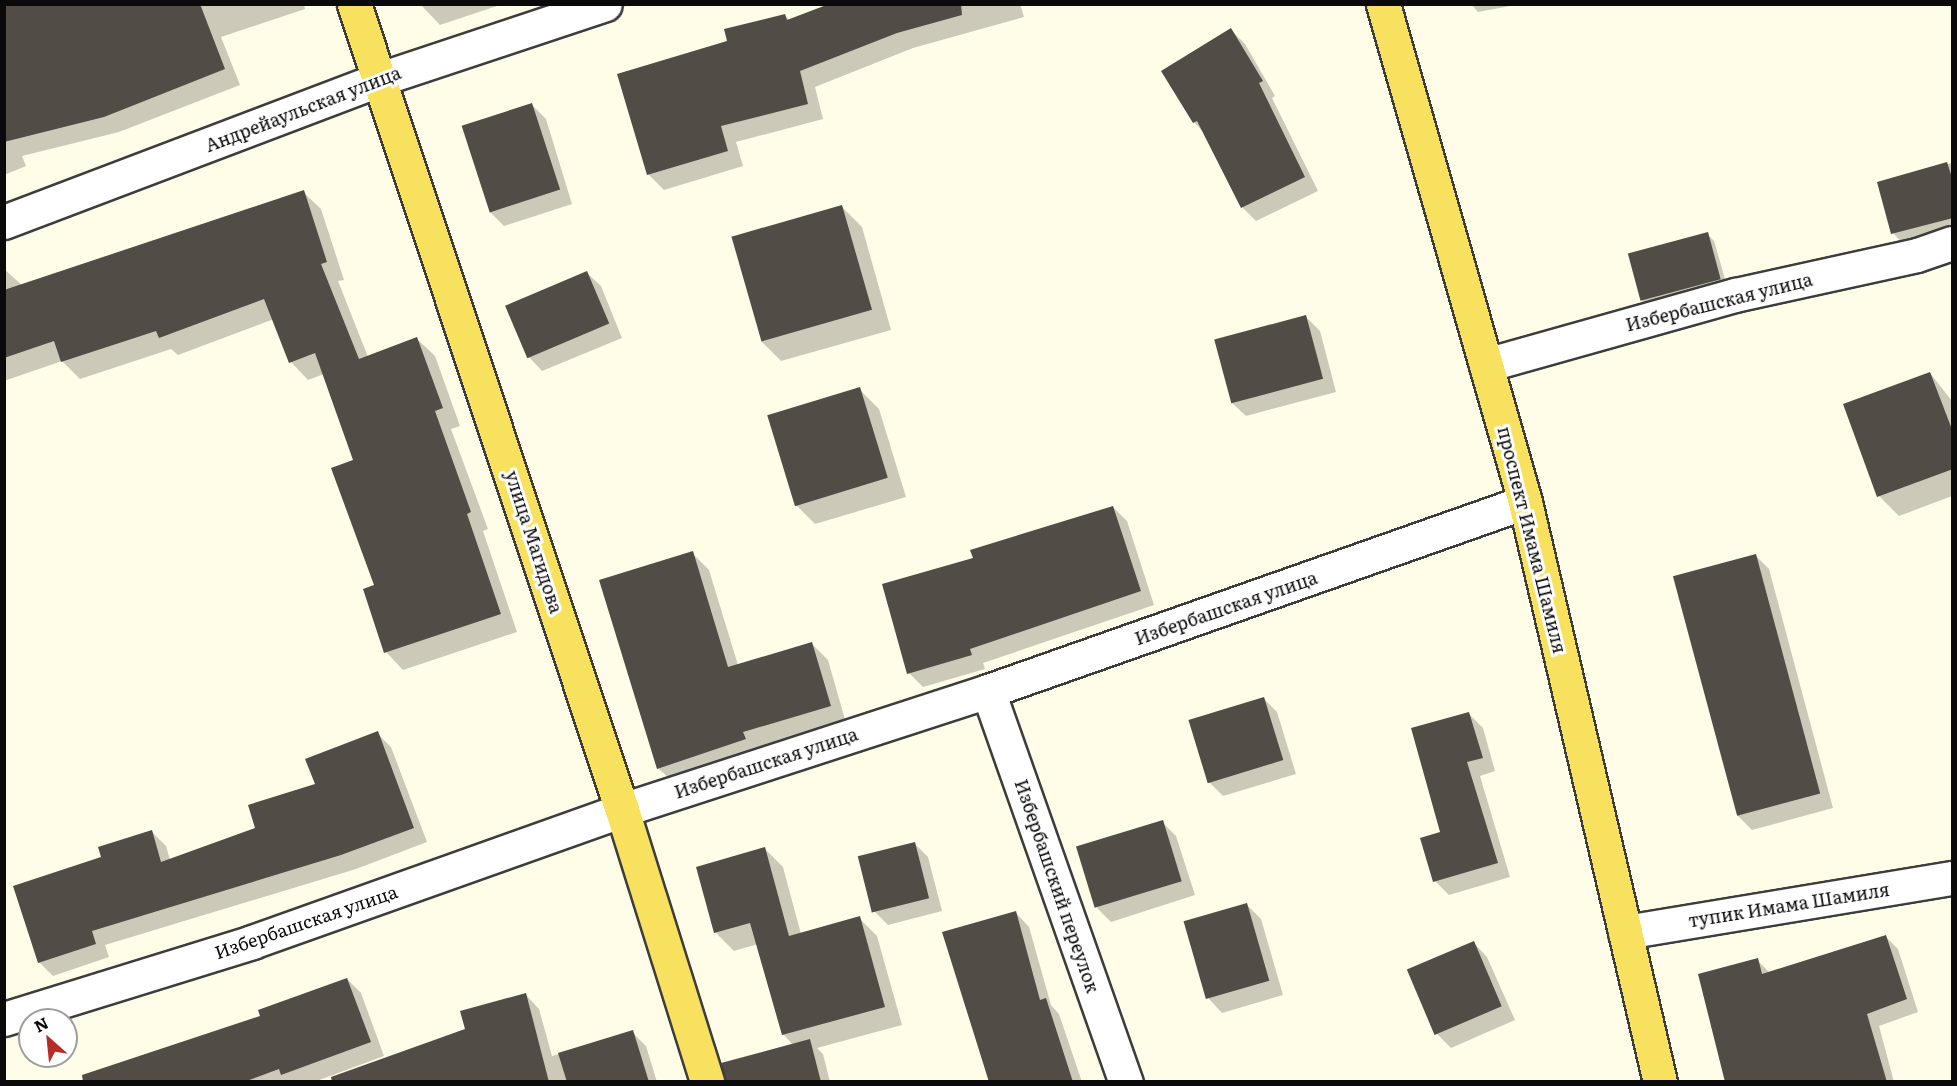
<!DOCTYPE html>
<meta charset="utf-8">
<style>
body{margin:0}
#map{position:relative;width:1957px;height:1086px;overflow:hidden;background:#fffce7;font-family:Literata,serif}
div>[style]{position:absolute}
.shadow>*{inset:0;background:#0003}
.building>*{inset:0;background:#524c47;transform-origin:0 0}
.roads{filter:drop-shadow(2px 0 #3d3d3d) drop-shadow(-2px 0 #3d3d3d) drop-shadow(0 2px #3d3d3d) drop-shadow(0 -2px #3d3d3d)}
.minor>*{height:33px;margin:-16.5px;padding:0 16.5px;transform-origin:16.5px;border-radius:16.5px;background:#fff}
.major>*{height:33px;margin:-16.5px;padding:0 16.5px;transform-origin:16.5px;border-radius:16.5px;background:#f7e15f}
span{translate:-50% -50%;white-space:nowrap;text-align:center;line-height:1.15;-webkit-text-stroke:6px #fff;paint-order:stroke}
.street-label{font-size:18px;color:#0a0a0a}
.frame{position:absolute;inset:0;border:6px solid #0a0a0a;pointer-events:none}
.north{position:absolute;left:18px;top:1008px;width:60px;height:60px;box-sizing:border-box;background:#fff;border:2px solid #9d9d9d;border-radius:50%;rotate:333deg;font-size:16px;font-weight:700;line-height:24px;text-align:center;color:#0a0a0a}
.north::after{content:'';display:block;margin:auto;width:21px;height:27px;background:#b62d25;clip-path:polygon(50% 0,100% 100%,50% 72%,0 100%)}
</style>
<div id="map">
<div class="shadow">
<div style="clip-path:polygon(119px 4px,304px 4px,305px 9px,221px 37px,240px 85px,119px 132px,22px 156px,26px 166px,4px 175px,4px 48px)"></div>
<div style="clip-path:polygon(420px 4px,503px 4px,440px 25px)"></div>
<div style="clip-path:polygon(833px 4px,1020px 4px,1024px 17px,913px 48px,815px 87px,823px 119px,736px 142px,743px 166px,664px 190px,648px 174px,729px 42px,785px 15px,790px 21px)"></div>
<div style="clip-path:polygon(1471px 4px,1521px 4px,1478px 12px)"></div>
<div style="clip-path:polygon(1231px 30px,1245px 44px,1275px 96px,1272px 98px,1318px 191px,1256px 221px,1243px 208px,1206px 135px,1194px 122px)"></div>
<div style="clip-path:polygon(532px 105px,546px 119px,572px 204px,504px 226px,490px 212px)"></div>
<div style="clip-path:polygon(1952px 163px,1952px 235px,1906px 247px,1893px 233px,1879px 183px)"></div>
<div style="clip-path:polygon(303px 192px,321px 209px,344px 280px,338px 281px,368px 357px,417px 339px,435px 356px,460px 426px,451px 429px,488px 529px,483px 531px,517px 632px,403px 670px,386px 652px,355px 461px,324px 374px,308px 380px,291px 362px,274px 319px,178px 355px,171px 349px,80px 379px,62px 361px,4px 381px,4px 269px,23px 286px)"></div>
<div style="clip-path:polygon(842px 207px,862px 227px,891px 330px,781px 361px,761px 341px)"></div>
<div style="clip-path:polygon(1707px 234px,1714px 241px,1727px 286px,1649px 308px,1642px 301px)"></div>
<div style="clip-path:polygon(587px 273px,601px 286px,622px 338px,542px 371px,529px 357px,507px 307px)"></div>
<div style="clip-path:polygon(1306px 317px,1320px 331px,1336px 392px,1246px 416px,1232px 403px,1216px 341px)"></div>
<div style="clip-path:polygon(1930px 373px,1952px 401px,1952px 496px,1899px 516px,1879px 496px)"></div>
<div style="clip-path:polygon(859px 389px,879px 409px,906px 497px,815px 524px,795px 504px)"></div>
<div style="clip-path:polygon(1113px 507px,1127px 521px,1154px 605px,983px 663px,985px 669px,923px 687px,909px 673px,975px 559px)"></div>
<div style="clip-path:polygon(692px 553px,709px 570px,738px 665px,812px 644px,828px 660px,846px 723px,675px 784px,658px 768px)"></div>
<div style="clip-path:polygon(1755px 555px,1769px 569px,1833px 808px,1752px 830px,1738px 816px,1675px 578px)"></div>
<div style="clip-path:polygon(1263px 698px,1277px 712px,1296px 774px,1223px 796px,1209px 782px)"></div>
<div style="clip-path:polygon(1469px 714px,1483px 728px,1495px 771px,1480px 776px,1510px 877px,1449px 895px,1435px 881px)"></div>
<div style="clip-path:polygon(377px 733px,391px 747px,427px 842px,356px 869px,105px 945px,109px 957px,53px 976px,39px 962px,103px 858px,152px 832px,166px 846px,170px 860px,257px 828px,317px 785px)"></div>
<div style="clip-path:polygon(1162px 822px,1176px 836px,1195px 895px,1111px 922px,1097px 908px)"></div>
<div style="clip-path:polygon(914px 843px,928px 857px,942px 911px,888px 925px,874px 911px)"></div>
<div style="clip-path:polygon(765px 849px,783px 867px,801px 934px,859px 918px,877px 936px,902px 1025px,817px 1048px,823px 1054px,830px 1082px,759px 1082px,793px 1045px,783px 1034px,758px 944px,734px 951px,716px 933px,698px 868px)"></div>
<div style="clip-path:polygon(1247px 905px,1261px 919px,1283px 995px,1222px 1013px,1209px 999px)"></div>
<div style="clip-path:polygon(1016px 913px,1029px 927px,1051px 1005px,1059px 1014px,1082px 1082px,994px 1082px)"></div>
<div style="clip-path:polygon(1885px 936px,1898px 949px,1918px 1012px,1879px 1026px,1894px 1082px,1727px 1082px,1757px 960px,1770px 973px)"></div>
<div style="clip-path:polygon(1474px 943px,1487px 957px,1515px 1020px,1451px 1048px,1437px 1034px)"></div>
<div style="clip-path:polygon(347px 979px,361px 993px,384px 1056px,314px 1082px,106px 1082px)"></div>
<div style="clip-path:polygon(526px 995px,539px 1009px,552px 1056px,632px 1032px,646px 1046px,657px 1082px,399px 1082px)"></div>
</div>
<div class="building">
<div style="clip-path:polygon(4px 4px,200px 4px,225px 69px,104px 117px,4px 142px)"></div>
<div style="clip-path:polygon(829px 4px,961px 4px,962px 15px,897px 33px,800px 71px,808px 104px,721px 126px,728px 151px,647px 175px,617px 74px,727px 41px,724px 29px,785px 14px,787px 20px)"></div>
<div style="clip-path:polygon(1231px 28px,1263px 81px,1259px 83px,1305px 177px,1241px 208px,1197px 121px,1193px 123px,1161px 71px)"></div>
<div style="left:532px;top:103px;width:91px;height:74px;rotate:72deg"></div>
<div style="clip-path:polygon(1947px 162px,1953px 181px,1953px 218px,1891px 234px,1877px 182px)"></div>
<div style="clip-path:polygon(304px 190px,327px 262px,321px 264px,359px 359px,417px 337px,443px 408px,435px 411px,471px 512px,467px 514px,501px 614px,384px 653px,363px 589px,374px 585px,331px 468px,353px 460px,315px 353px,289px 363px,264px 299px,159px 338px,156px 331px,61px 362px,54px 341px,4px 358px,4px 290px)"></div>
<div style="left:842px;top:205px;width:109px;height:115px;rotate:74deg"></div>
<div style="left:1708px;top:232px;width:49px;height:83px;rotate:75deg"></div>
<div style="left:587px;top:271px;width:57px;height:89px;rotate:67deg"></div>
<div style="left:1306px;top:315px;width:66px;height:95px;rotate:75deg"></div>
<div style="clip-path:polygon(1930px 372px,1953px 432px,1953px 469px,1877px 497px,1843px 404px)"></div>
<div style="left:860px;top:387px;width:95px;height:97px;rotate:73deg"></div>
<div style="clip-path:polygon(1113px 506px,1141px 591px,970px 649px,972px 655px,907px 674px,882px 584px,973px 558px,970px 550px)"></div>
<div style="clip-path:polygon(693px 551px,728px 667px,812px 642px,831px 706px,743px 732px,746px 739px,657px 769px,599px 580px)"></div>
<div style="left:1756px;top:554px;width:248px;height:86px;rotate:75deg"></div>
<div style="left:1264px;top:697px;width:66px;height:79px;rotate:73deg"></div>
<div style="clip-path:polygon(1469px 712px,1483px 758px,1467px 762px,1498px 863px,1433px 882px,1420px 838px,1440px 832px,1411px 728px)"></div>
<div style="clip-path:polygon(378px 731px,414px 828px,341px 855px,92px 931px,96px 944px,38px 963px,13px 886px,101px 857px,98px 847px,152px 830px,161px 862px,255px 828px,248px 805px,315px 784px,305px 759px)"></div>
<div style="left:1163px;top:820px;width:64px;height:91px;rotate:73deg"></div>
<div style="left:915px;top:842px;width:58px;height:59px;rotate:76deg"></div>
<div style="clip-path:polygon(765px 847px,789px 936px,860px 916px,885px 1007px,782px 1035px,750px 923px,714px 933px,696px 867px)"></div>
<div style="left:1247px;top:903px;width:81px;height:66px;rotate:74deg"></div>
<div style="clip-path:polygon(1016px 911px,1040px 1000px,1046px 998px,1073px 1082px,989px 1082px,942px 932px)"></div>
<div style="clip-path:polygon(1886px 935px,1907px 999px,1867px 1014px,1887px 1082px,1725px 1082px,1698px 974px,1758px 958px,1762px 974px)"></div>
<div style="left:1474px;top:941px;width:71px;height:73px;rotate:67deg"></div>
<div style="clip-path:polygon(347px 978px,371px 1042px,281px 1075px,279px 1069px,244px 1082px,83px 1082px,82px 1075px,260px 1016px,258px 1010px)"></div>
<div style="clip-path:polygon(526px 993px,549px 1082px,332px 1082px,331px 1077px,465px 1029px,460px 1011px)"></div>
<div style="clip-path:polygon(633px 1030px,649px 1082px,567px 1082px,558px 1053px)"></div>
<div style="clip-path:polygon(810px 1039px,821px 1082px,725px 1082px,721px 1063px)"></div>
</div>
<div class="roads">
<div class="minor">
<div style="left:4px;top:222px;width:399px;rotate:-20.8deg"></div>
<div style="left:377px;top:80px;width:240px;rotate:-18.4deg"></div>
<div style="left:1486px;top:365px;width:259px;rotate:-15.7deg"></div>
<div style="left:1735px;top:295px;width:186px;rotate:-12.4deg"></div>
<div style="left:1917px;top:255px;width:37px;rotate:-19deg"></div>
<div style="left:988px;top:691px;width:415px;rotate:70.6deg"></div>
<div style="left:1625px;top:932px;width:331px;rotate:-9.4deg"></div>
<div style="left:4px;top:1019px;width:260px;rotate:-17.2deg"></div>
<div style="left:252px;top:942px;width:393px;rotate:-19.6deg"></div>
<div style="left:622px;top:810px;width:385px;rotate:-18deg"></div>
<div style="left:988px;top:691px;width:569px;rotate:-19.39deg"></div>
</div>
<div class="major">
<div style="left:354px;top:4px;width:849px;rotate:71.61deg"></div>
<div style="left:622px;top:810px;width:285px;rotate:72.6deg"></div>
<div style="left:1383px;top:4px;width:518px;rotate:74.08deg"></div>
<div style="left:1525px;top:502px;width:596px;rotate:76.9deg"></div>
</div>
</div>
<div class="street-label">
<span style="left:303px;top:109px;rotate:-21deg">Андрейаульская улица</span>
<span style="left:1719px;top:302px;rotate:-14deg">Избербашская улица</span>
<span style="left:1532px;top:540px;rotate:76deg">проспект Имама Шамиля</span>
<span style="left:534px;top:542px;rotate:72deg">улица Магидова</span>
<span style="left:1226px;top:608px;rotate:-19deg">Избербашская улица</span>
<span style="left:766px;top:763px;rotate:-18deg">Избербашская улица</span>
<span style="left:1057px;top:886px;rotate:71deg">Избербашский переулок</span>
<span style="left:1789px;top:905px;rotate:-9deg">тупик Имама Шамиля</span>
<span style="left:306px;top:922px;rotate:-19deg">Избербашская улица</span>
</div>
<div class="frame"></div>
<div class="north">N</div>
</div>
